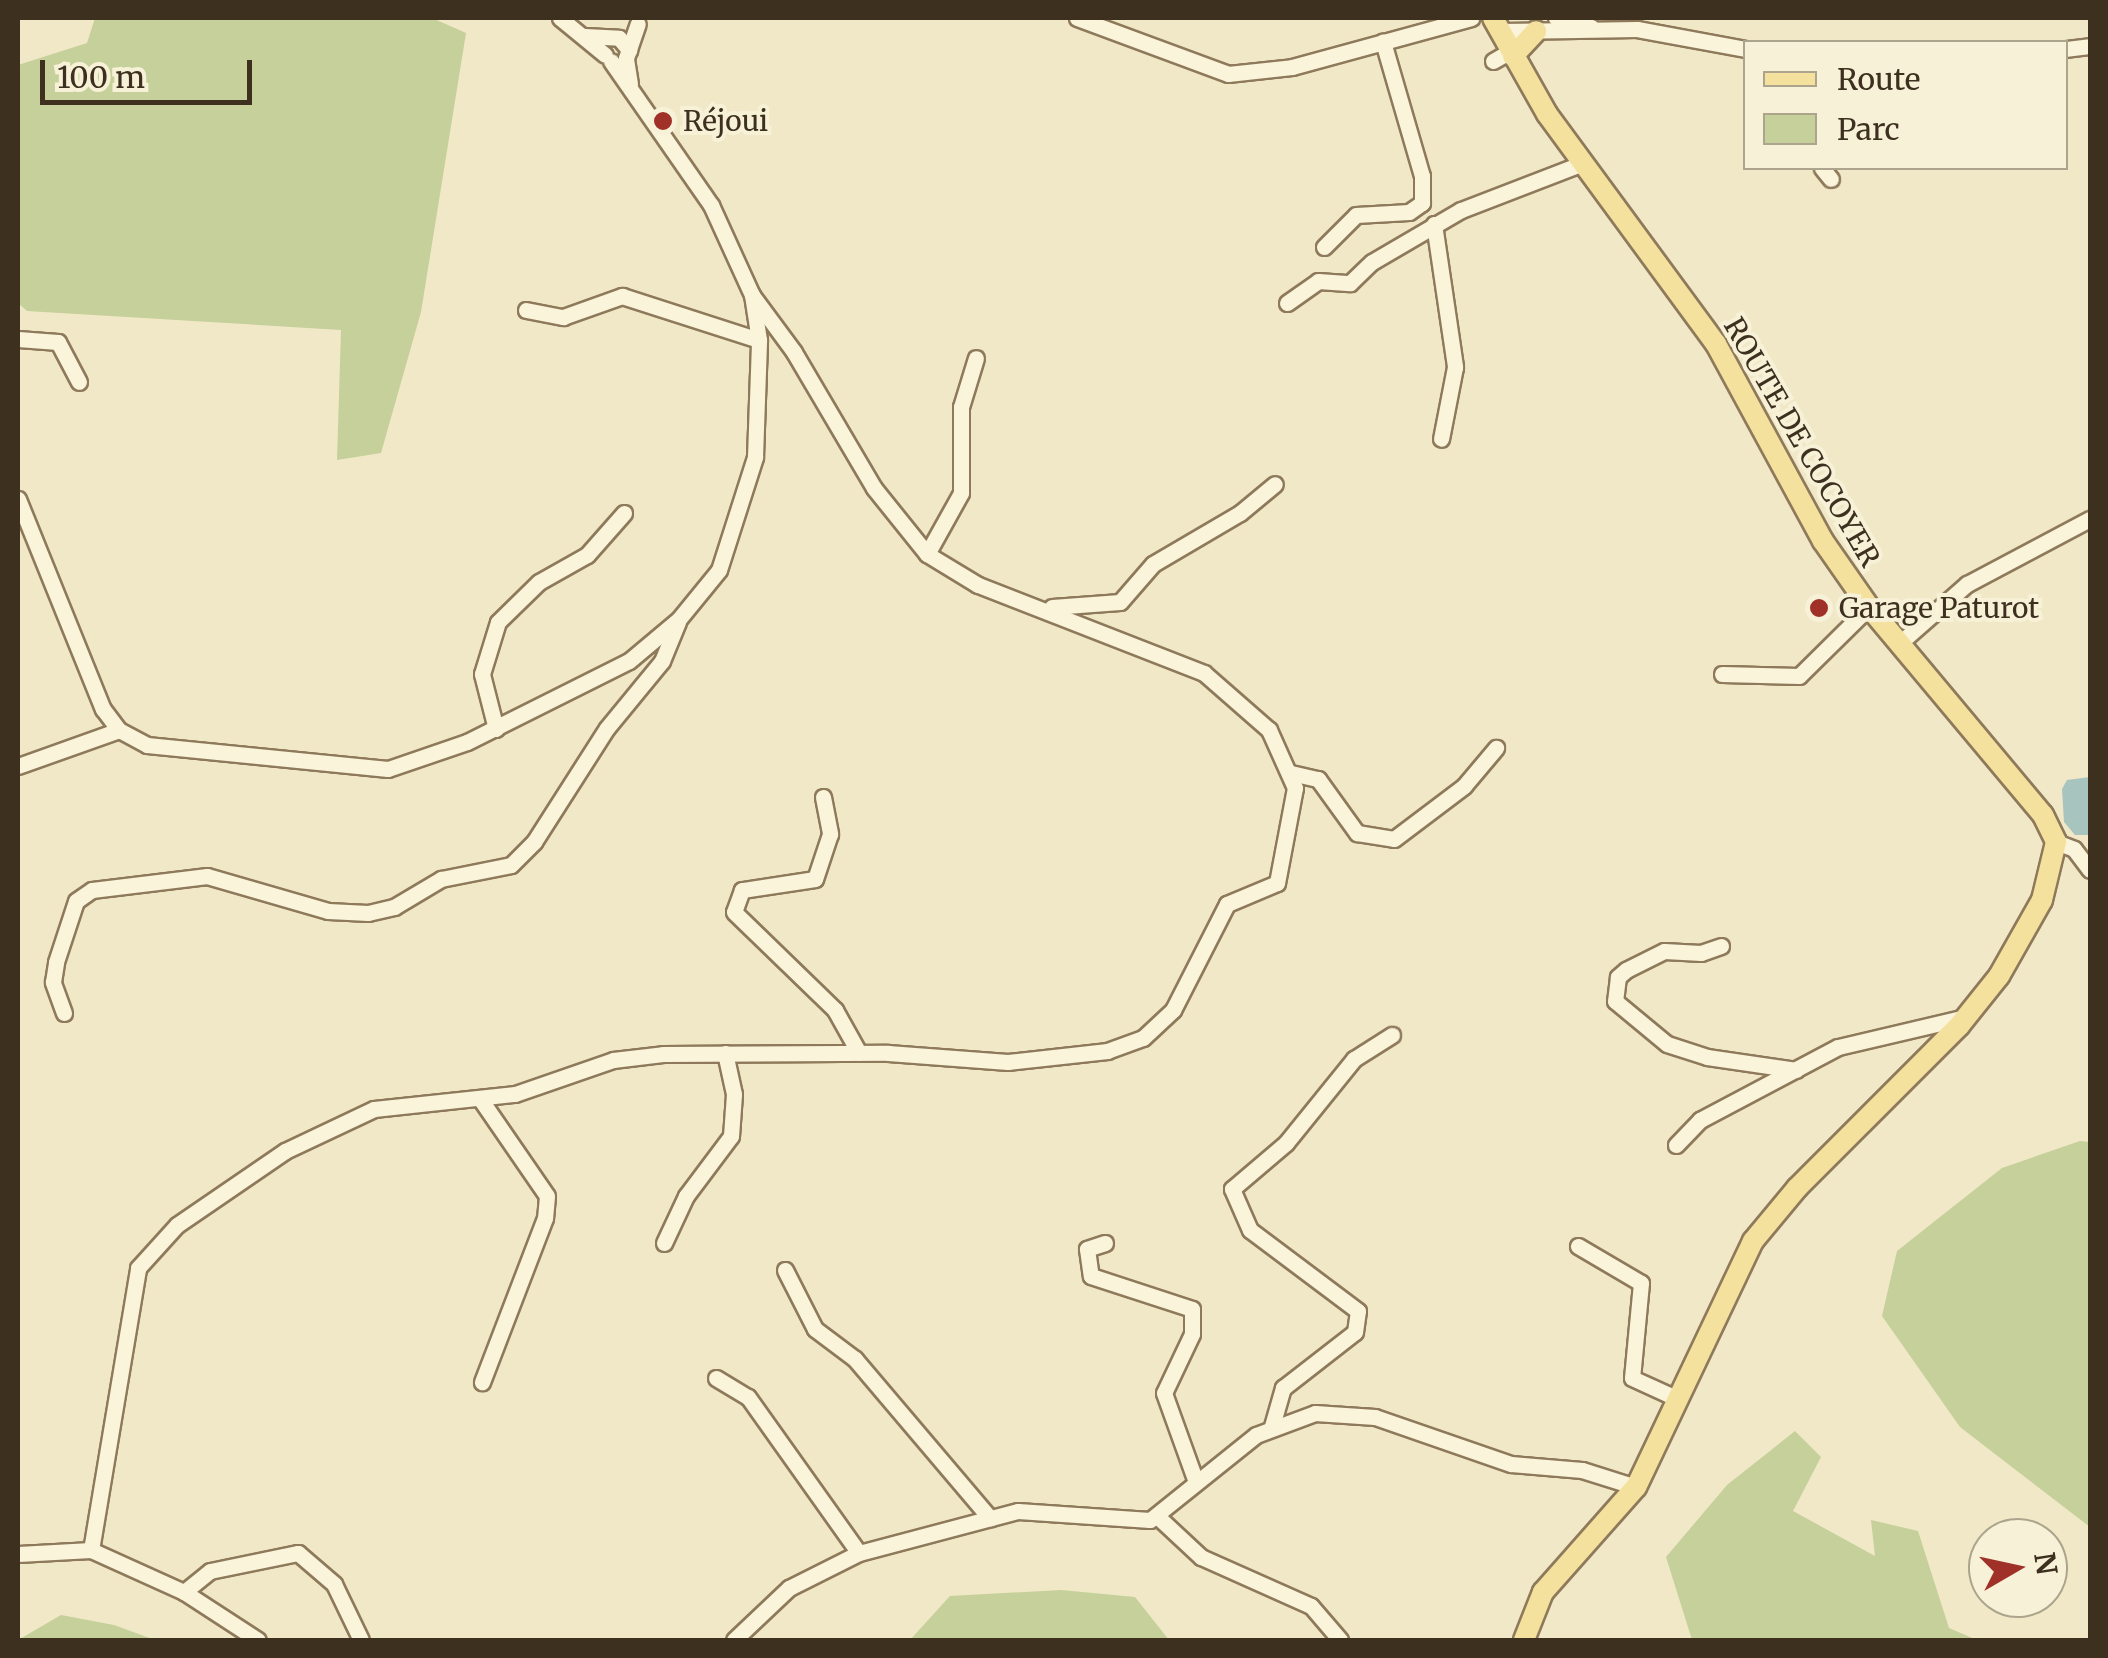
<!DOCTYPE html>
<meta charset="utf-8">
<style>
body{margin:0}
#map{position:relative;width:2108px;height:1658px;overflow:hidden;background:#f1e8c7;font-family:Merriweather,serif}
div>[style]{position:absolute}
.green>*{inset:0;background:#c5d09a}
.water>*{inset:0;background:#a8c4be}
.roads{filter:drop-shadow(2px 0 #8e7a5b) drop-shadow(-2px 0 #8e7a5b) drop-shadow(0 2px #8e7a5b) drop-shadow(0 -2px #8e7a5b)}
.minor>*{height:15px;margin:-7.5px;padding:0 7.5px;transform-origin:7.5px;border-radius:7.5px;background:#faf4db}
.major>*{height:20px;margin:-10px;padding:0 10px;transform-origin:10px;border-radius:10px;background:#f4e19e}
.dots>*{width:28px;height:28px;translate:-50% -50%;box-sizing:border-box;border:5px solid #f7f1d7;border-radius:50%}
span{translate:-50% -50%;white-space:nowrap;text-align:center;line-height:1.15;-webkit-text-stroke:8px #f7f1d7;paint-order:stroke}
.poi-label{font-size:28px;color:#3d301f}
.left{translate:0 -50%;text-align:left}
.street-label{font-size:28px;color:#3d301f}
.frame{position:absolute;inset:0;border:20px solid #3d301f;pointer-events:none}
.legend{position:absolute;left:1743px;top:40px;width:325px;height:130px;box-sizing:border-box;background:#f7f1d7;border:2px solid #ada48d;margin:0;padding:12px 18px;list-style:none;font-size:30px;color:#3d301f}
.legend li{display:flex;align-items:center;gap:20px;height:50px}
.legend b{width:50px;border:2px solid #ada48d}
.north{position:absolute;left:1968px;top:1518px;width:100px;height:100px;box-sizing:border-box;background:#f7f1d7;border:2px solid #ada48d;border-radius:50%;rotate:81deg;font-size:28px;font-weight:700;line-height:40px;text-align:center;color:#3d301f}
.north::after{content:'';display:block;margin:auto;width:35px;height:45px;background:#a03128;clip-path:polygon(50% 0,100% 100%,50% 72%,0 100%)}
.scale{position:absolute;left:40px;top:60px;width:212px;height:45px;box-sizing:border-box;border:5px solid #3d301f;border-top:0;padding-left:12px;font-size:30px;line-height:35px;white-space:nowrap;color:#3d301f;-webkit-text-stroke:8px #f7f1d7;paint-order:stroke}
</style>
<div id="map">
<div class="green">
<div style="clip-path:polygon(95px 18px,432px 18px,466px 33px,421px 312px,381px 453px,337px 460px,341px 330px,27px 311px,18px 303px,18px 65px,87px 43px)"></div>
<div style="clip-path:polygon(2080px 1141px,2090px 1142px,2090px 1527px,1960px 1427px,1882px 1316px,1897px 1251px,2002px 1168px)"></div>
<div style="clip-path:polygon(1795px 1431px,1821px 1457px,1793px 1511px,1875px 1556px,1871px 1520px,1918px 1531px,1949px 1628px,1977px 1640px,1692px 1640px,1666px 1557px,1727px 1485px)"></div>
<div style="clip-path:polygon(1061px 1590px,1135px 1597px,1169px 1640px,910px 1640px,950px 1596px)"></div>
<div style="clip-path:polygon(61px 1615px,114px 1625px,155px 1640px,18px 1640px)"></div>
</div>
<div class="water">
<div style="clip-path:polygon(2090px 777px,2090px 835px,2075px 835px,2064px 822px,2062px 789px,2067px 780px)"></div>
</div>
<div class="roads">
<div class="minor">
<div style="left:560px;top:18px;width:58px;rotate:39.4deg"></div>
<div style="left:1077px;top:18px;width:161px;rotate:20.3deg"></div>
<div style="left:1228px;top:74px;width:64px;rotate:-6.2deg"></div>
<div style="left:1292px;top:67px;width:186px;rotate:-15.3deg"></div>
<div style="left:1556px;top:18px;width:36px;rotate:14deg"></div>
<div style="left:1500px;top:31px;width:137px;rotate:-0.8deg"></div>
<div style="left:1637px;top:29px;width:111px;rotate:10.4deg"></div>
<div style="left:585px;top:36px;width:34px;rotate:3deg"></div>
<div style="left:619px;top:38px;width:16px;rotate:50deg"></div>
<div style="left:2066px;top:49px;width:24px;rotate:-7deg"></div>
<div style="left:1493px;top:61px;width:20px;rotate:-30deg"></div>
<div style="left:630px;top:84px;width:26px;rotate:-99deg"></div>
<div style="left:626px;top:58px;width:36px;rotate:-71deg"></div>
<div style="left:1822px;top:168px;width:14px;rotate:51deg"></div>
<div style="left:1434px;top:224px;width:145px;rotate:81.6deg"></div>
<div style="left:1455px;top:367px;width:73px;rotate:101deg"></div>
<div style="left:1324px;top:247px;width:45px;rotate:-45deg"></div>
<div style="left:1356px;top:215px;width:53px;rotate:-3.2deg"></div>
<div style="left:1409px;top:212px;width:16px;rotate:-35deg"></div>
<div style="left:1422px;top:203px;width:27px;rotate:-90deg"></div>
<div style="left:1422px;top:176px;width:140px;rotate:-106.2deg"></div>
<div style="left:1287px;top:303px;width:38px;rotate:-35deg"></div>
<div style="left:1318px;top:281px;width:32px;rotate:4deg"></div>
<div style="left:1350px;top:283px;width:30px;rotate:-44deg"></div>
<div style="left:1372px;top:262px;width:103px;rotate:-30.3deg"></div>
<div style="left:1461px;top:210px;width:131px;rotate:-21.1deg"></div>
<div style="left:526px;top:310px;width:38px;rotate:11deg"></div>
<div style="left:563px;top:317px;width:63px;rotate:-19.6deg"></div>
<div style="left:622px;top:296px;width:144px;rotate:17.8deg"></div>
<div style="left:18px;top:339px;width:40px;rotate:4.3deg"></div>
<div style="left:58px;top:342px;width:45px;rotate:62.3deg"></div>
<div style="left:18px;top:499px;width:227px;rotate:68deg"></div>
<div style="left:103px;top:709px;width:26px;rotate:53deg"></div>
<div style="left:119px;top:730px;width:32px;rotate:28deg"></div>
<div style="left:147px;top:745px;width:242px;rotate:5.7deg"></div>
<div style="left:388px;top:769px;width:83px;rotate:-18.9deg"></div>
<div style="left:467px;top:742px;width:181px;rotate:-26.6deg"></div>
<div style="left:629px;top:661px;width:65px;rotate:-40deg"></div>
<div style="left:679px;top:619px;width:63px;rotate:-50.8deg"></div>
<div style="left:719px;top:570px;width:119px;rotate:-72.3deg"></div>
<div style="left:755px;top:457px;width:117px;rotate:-88deg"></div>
<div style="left:759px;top:340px;width:46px;rotate:-98.8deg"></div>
<div style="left:752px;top:295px;width:99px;rotate:-114.5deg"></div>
<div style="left:711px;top:205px;width:175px;rotate:-124.8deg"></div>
<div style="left:927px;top:554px;width:70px;rotate:-60.9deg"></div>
<div style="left:961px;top:493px;width:86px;rotate:-90deg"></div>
<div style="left:961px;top:407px;width:51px;rotate:-73deg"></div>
<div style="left:1052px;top:607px;width:68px;rotate:-4.2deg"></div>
<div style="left:1120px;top:602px;width:50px;rotate:-49deg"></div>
<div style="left:1153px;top:564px;width:101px;rotate:-30.4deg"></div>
<div style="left:1240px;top:513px;width:45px;rotate:-39.6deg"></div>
<div style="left:1901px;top:642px;width:88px;rotate:-41.3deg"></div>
<div style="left:1967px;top:584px;width:139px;rotate:-27.9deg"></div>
<div style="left:1722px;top:674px;width:77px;rotate:1.5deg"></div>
<div style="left:1799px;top:676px;width:98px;rotate:-44.6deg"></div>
<div style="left:496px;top:729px;width:57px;rotate:-104.3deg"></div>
<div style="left:482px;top:674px;width:54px;rotate:-72.9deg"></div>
<div style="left:498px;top:622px;width:57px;rotate:-44.3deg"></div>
<div style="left:539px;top:582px;width:55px;rotate:-29.4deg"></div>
<div style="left:587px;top:555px;width:56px;rotate:-48.6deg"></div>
<div style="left:18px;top:766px;width:107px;rotate:-19.6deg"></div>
<div style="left:1291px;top:773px;width:28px;rotate:13deg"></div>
<div style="left:1318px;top:779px;width:67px;rotate:54.2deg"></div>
<div style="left:1357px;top:833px;width:37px;rotate:9deg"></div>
<div style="left:1394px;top:839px;width:88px;rotate:-37.1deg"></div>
<div style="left:1464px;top:786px;width:50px;rotate:-49.9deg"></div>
<div style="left:823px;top:797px;width:38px;rotate:79deg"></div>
<div style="left:830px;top:834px;width:47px;rotate:108.4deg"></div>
<div style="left:815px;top:879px;width:74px;rotate:171.4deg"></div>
<div style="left:742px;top:890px;width:23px;rotate:110deg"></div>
<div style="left:734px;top:912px;width:141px;rotate:44.1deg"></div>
<div style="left:835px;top:1010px;width:49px;rotate:60.8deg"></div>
<div style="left:2056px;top:842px;width:19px;rotate:21deg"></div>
<div style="left:2074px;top:849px;width:26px;rotate:53deg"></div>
<div style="left:1721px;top:946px;width:21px;rotate:161deg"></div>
<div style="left:1701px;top:953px;width:37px;rotate:-177deg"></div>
<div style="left:1664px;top:951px;width:42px;rotate:153.4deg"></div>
<div style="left:1626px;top:970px;width:11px;rotate:139deg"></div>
<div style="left:1618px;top:977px;width:24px;rotate:97deg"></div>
<div style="left:1615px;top:1001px;width:67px;rotate:39.6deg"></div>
<div style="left:1667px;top:1044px;width:42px;rotate:18deg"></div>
<div style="left:1707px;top:1057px;width:90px;rotate:8.3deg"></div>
<div style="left:64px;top:1013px;width:33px;rotate:-110deg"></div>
<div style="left:53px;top:982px;width:20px;rotate:-81deg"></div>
<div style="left:56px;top:962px;width:64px;rotate:-71.8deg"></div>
<div style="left:76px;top:901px;width:19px;rotate:-35deg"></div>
<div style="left:92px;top:890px;width:116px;rotate:-6.9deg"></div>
<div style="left:207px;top:876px;width:126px;rotate:16.1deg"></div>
<div style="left:328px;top:911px;width:40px;rotate:2.9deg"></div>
<div style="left:368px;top:913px;width:27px;rotate:-13deg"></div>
<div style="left:394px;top:907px;width:55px;rotate:-30.8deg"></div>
<div style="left:441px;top:879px;width:71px;rotate:-11.3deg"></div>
<div style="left:511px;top:865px;width:33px;rotate:-45deg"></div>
<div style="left:534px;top:842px;width:135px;rotate:-57.4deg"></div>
<div style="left:607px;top:728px;width:87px;rotate:-50.6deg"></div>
<div style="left:662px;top:661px;width:42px;rotate:-67.7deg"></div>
<div style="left:481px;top:1100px;width:116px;rotate:55.5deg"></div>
<div style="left:547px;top:1196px;width:22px;rotate:95deg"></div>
<div style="left:545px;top:1218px;width:176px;rotate:111deg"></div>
<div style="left:1676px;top:1145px;width:35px;rotate:-46deg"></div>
<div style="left:1700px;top:1120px;width:156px;rotate:-27.9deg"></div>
<div style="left:1838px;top:1047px;width:131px;rotate:-13.2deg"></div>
<div style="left:664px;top:1243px;width:52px;rotate:-64.9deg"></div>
<div style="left:686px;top:1196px;width:75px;rotate:-53.1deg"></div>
<div style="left:731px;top:1136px;width:42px;rotate:-85.9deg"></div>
<div style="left:734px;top:1094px;width:42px;rotate:-102.4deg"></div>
<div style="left:1105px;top:1243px;width:19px;rotate:162deg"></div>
<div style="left:1087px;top:1249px;width:27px;rotate:82deg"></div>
<div style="left:1091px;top:1276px;width:106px;rotate:18.1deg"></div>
<div style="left:1192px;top:1309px;width:25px;rotate:90deg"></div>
<div style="left:1192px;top:1334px;width:65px;rotate:115.4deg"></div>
<div style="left:1164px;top:1393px;width:95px;rotate:70.2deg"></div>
<div style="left:1578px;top:1246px;width:73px;rotate:30.4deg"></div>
<div style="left:1641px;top:1283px;width:95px;rotate:95.4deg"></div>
<div style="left:1632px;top:1378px;width:51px;rotate:24.5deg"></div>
<div style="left:785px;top:1270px;width:66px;rotate:63deg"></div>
<div style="left:815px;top:1329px;width:50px;rotate:36.9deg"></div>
<div style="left:855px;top:1359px;width:209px;rotate:49.7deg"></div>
<div style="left:716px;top:1378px;width:37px;rotate:31deg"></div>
<div style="left:748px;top:1397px;width:191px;rotate:54.6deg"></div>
<div style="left:1272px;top:1426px;width:40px;rotate:-74deg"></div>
<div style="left:1283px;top:1388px;width:91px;rotate:-37.9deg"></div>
<div style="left:1355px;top:1332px;width:21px;rotate:-82deg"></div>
<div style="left:1358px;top:1311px;width:135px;rotate:-143.1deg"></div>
<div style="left:1250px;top:1230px;width:45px;rotate:-113.7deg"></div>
<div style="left:1232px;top:1189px;width:71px;rotate:-40.4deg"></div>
<div style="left:1286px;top:1143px;width:108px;rotate:-51deg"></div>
<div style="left:1354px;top:1059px;width:45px;rotate:-32.3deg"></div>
<div style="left:1158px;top:1517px;width:59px;rotate:42.9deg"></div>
<div style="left:1201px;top:1557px;width:120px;rotate:24deg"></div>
<div style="left:1311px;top:1606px;width:45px;rotate:49.5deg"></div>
<div style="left:91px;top:1550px;width:286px;rotate:-80.5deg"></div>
<div style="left:138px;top:1268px;width:58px;rotate:-47.8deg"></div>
<div style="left:177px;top:1225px;width:131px;rotate:-34.4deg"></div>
<div style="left:285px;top:1151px;width:98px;rotate:-25.3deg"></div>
<div style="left:374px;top:1109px;width:142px;rotate:-6.1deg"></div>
<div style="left:515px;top:1094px;width:104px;rotate:-19.1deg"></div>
<div style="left:613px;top:1060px;width:50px;rotate:-6.8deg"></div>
<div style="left:663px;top:1054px;width:225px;rotate:-0.3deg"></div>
<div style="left:888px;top:1053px;width:120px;rotate:4.3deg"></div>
<div style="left:1008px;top:1062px;width:100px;rotate:-6.3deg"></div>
<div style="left:1107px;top:1051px;width:38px;rotate:-20deg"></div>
<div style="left:1143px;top:1038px;width:41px;rotate:-43deg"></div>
<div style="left:1173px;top:1010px;width:119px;rotate:-63deg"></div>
<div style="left:1227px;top:904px;width:54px;rotate:-22.8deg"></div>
<div style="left:1277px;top:883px;width:97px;rotate:-79.3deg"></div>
<div style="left:1295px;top:788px;width:64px;rotate:-114.1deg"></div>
<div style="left:1269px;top:730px;width:86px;rotate:-138.8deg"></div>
<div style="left:1204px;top:673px;width:243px;rotate:-158.7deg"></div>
<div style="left:978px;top:585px;width:60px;rotate:-148.7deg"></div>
<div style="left:927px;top:554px;width:85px;rotate:-128.8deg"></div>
<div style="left:874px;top:488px;width:158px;rotate:-120.5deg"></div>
<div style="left:794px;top:352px;width:71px;rotate:-126.4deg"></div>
<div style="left:18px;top:1554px;width:73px;rotate:-3.1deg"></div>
<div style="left:91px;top:1550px;width:102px;rotate:24.3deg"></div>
<div style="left:184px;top:1592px;width:88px;rotate:33deg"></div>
<div style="left:184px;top:1592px;width:33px;rotate:-39deg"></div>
<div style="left:210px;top:1571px;width:90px;rotate:-11.6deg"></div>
<div style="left:298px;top:1553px;width:48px;rotate:40.7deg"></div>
<div style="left:334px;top:1584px;width:62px;rotate:64.3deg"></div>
<div style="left:734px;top:1640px;width:76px;rotate:-43.4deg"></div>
<div style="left:789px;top:1588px;width:78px;rotate:-26.6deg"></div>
<div style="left:859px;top:1553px;width:164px;rotate:-14.8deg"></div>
<div style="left:1018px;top:1511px;width:132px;rotate:3.9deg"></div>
<div style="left:1150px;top:1520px;width:136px;rotate:-38.7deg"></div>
<div style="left:1256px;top:1435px;width:63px;rotate:-20.4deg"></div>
<div style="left:1315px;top:1413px;width:60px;rotate:3.8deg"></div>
<div style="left:1375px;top:1417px;width:144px;rotate:19.1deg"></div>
<div style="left:1511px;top:1464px;width:71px;rotate:4.8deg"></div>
<div style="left:1582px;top:1470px;width:57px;rotate:17.5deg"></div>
</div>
<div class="major">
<div style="left:1493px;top:18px;width:110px;rotate:60.6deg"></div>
<div style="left:1547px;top:114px;width:285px;rotate:53.7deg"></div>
<div style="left:1716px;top:344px;width:224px;rotate:61.5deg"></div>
<div style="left:1823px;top:541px;width:80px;rotate:55.1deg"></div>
<div style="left:1869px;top:607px;width:271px;rotate:50.1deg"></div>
<div style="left:2043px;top:815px;width:30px;rotate:64deg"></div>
<div style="left:2056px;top:842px;width:60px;rotate:103.6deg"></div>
<div style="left:2042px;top:900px;width:87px;rotate:119.5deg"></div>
<div style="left:1999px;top:976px;width:64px;rotate:128.7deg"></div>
<div style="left:1959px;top:1026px;width:229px;rotate:135deg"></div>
<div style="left:1797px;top:1188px;width:69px;rotate:129.7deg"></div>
<div style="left:1753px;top:1241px;width:272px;rotate:115.4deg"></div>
<div style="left:1636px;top:1487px;width:140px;rotate:131.5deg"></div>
<div style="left:1543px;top:1592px;width:52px;rotate:111.6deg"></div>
<div style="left:1513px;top:56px;width:34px;rotate:-47deg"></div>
</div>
</div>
<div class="dots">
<div style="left:663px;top:121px;background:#a03128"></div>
<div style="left:1819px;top:608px;background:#a03128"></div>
</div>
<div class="poi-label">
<span class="left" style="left:683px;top:121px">Réjoui</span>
<span class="left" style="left:1839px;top:608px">Garage Paturot</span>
</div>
<div class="street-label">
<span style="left:1802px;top:442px;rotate:60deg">ROUTE DE COCOYER</span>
</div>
<div class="frame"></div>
<ul class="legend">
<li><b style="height:12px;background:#f4e19e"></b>Route</li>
<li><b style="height:28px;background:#c5d09a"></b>Parc</li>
</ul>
<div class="north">N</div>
<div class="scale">100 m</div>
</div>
